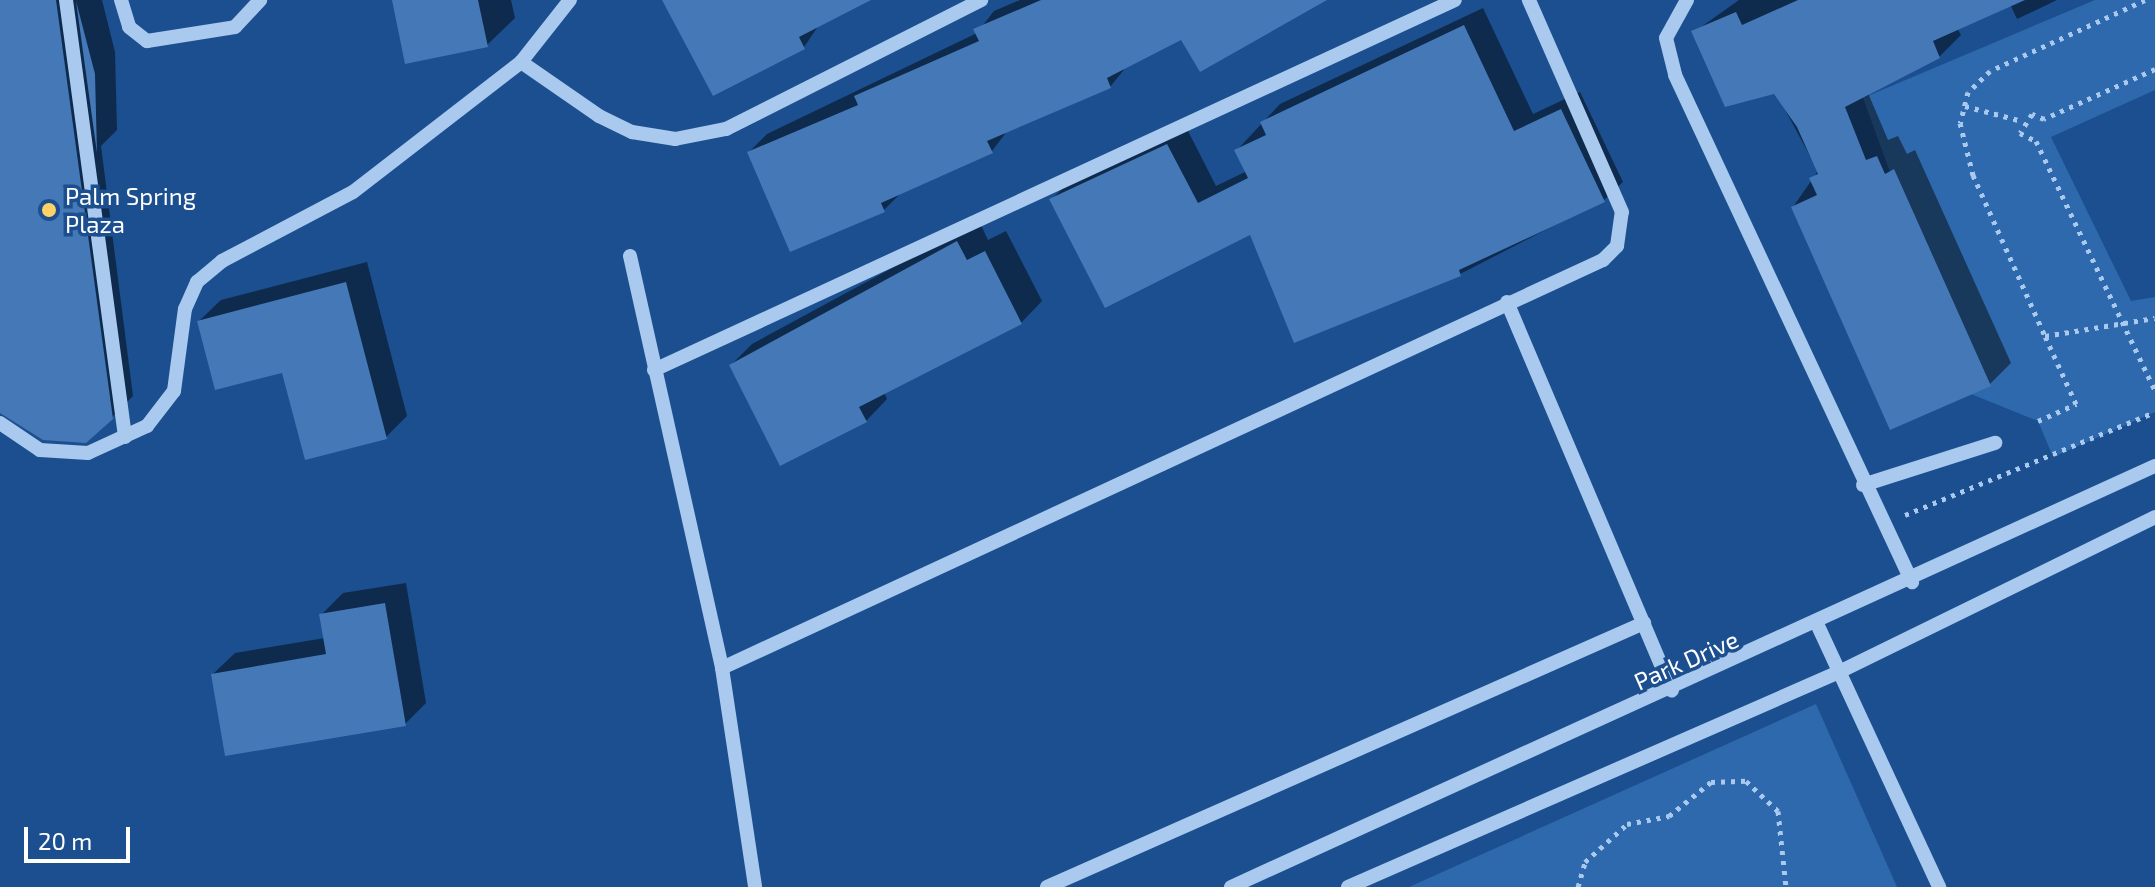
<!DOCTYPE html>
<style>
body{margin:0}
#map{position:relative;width:2155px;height:887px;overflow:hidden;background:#1b4f8f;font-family:"Exo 2",sans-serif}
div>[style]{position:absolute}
.green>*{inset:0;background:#2e69ad}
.shadow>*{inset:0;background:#0007}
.building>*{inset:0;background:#4478b7}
.path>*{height:5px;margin-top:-2.5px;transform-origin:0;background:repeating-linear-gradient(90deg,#a9c9ee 0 4px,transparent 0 10px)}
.minor>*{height:14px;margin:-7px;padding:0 7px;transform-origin:7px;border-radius:7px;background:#a9c9ee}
.dots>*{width:22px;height:22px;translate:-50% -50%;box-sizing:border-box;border:4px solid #1b4f8f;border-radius:50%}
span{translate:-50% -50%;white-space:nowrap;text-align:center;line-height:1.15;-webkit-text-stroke:7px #1b4f8f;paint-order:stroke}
.poi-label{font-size:24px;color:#fff}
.left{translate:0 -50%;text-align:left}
.street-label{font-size:24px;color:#fff}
.scale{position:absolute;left:24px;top:827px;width:106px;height:36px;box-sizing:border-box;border:4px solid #fff;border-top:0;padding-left:10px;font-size:24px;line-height:28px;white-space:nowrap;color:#fff;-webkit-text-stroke:6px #1b4f8f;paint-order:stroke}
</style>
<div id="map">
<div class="green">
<div style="clip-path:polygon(2095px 0,2155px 0,2155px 90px,2051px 137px,2131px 301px,2155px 297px,2155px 412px,2053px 457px,2038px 421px,1971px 394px,1863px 98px)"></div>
<div style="clip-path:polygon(1816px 704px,1897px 887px,1409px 887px)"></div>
</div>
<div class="shadow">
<div style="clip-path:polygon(0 0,102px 0,115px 52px,117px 130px,101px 146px,133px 396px,111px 418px,0 409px)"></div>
<div style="clip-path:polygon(394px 0,511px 0,515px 18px,487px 45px)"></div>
<div style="clip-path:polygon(665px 0,867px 0,819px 25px,804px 47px)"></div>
<div style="clip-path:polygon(1020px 0,1323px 0,1182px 38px,1127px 66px,1110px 87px,1008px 130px,992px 151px,902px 192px,884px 210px,749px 152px,767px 134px,977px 33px,994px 11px)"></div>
<div style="clip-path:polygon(1739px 0,2057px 0,2017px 19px,2010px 4px,1957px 28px,1961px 35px,1939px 57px,1868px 93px,1888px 140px,1898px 136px,1907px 154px,1915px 150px,2011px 363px,1990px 384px,1793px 207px,1818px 171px,1775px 91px,1694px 32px)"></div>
<div style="clip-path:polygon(1483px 8px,1533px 114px,1580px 92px,1623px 182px,1604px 200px,1460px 274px,1295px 341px,1251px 232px,1052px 199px,1070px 181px,1186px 127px,1216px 186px,1247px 171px,1237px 150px,1280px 104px)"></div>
<div style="clip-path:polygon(979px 221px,988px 240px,1006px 231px,1042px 301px,1021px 323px,884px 392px,887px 399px,866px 421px,731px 365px,752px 344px)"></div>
<div style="clip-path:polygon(367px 262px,407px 416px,386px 437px,199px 321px,221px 300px)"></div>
<div style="clip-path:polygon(406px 583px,426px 703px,405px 724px,213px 674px,235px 653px,325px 638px,322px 614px,343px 593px)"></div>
</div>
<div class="building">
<div style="clip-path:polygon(0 0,56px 0,113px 419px,86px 443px,43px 440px,0 413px)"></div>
<div style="clip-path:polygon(392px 0,478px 0,488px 47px,405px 64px)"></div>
<div style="clip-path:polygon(662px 0,871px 0,799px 37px,805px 49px,713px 96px)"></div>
<div style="clip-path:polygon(1041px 0,1327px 0,1200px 72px,1181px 40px,1107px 78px,1111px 88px,987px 141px,993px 153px,881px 203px,885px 212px,790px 252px,747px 152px,858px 105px,854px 96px,979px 41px,973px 29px)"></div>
<div style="clip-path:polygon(1798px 0,2025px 0,1933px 41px,1940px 58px,1845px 107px,1866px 160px,1877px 156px,1885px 174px,1894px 169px,1991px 386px,1890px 430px,1791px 207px,1817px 195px,1809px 178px,1818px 174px,1797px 127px,1774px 94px,1725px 107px,1691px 31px,1736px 12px,1742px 25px)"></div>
<div style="clip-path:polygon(76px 1px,95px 74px,97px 153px)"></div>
<div style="clip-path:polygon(1464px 25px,1514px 131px,1561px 109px,1605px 202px,1459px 270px,1461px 276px,1294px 343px,1250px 235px,1105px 308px,1049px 199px,1167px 144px,1198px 203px,1248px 178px,1234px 150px,1266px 135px,1260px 122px)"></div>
<div style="clip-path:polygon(957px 241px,967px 260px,985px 251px,1022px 324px,859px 407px,867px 422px,780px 466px,729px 365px)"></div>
<div style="clip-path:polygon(346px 282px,387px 439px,305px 460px,282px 373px,215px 390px,197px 321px)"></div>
<div style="clip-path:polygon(385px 603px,406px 726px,225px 756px,211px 674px,326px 654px,319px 614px)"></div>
</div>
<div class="path">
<div style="left:2145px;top:0;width:170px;rotate:155.4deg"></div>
<div style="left:1990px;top:71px;width:30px;rotate:136deg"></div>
<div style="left:1968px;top:92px;width:32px;rotate:104deg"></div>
<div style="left:1960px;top:123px;width:54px;rotate:76deg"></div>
<div style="left:1973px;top:175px;width:176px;rotate:65.9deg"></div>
<div style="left:2045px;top:336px;width:111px;rotate:-9.3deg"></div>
<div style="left:2155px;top:69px;width:122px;rotate:155.8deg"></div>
<div style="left:2044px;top:119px;width:13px;rotate:-157deg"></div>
<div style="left:2032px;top:114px;width:22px;rotate:122deg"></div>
<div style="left:2020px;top:133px;width:18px;rotate:27deg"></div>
<div style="left:2036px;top:141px;width:277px;rotate:64.5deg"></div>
<div style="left:1965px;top:106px;width:59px;rotate:14.7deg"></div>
<div style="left:2038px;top:421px;width:42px;rotate:-24.1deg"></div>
<div style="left:2076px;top:404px;width:75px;rotate:-114.5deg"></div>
<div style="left:1905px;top:515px;width:270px;rotate:-22.4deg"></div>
<div style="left:1578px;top:887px;width:26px;rotate:-74deg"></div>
<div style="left:1585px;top:862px;width:57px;rotate:-42.1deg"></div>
<div style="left:1627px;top:824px;width:43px;rotate:-10.8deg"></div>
<div style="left:1669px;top:816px;width:54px;rotate:-39deg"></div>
<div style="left:1711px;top:782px;width:35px;rotate:-2deg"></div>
<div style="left:1746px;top:781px;width:44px;rotate:43.2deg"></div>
<div style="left:1778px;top:811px;width:76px;rotate:84deg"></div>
</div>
<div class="minor">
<div style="left:66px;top:0;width:441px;rotate:82.3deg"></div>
<div style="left:121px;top:0;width:28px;rotate:73deg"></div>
<div style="left:129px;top:27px;width:23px;rotate:38deg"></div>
<div style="left:147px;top:41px;width:89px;rotate:-9deg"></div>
<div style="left:235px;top:27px;width:37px;rotate:-47deg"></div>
<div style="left:1687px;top:0;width:43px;rotate:118.9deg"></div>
<div style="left:1666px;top:38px;width:38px;rotate:76deg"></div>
<div style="left:1675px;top:75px;width:560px;rotate:64.95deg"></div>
<div style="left:521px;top:62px;width:95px;rotate:34.7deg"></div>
<div style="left:599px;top:116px;width:37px;rotate:26deg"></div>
<div style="left:632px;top:132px;width:44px;rotate:9.2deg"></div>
<div style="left:675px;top:139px;width:52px;rotate:-11.1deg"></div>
<div style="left:726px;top:129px;width:286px;rotate:-26.8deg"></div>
<div style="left:630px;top:256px;width:422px;rotate:77.4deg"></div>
<div style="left:722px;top:668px;width:221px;rotate:81.4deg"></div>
<div style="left:1507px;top:302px;width:422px;rotate:67deg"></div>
<div style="left:654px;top:370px;width:882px;rotate:-24.79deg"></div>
<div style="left:0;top:423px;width:48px;rotate:34deg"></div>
<div style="left:40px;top:450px;width:48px;rotate:3.6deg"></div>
<div style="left:88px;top:453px;width:65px;rotate:-24.6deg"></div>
<div style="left:147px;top:426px;width:44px;rotate:-52.4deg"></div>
<div style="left:174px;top:391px;width:83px;rotate:-82.4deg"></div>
<div style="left:185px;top:309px;width:30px;rotate:-66deg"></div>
<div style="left:197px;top:282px;width:33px;rotate:-40deg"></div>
<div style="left:222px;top:261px;width:148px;rotate:-27.8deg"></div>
<div style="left:353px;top:192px;width:212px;rotate:-37.7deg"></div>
<div style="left:521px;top:62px;width:79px;rotate:-51.7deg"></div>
<div style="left:1863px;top:485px;width:139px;rotate:-17.7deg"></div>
<div style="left:1818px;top:626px;width:288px;rotate:65.1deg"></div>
<div style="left:722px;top:668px;width:971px;rotate:-24.85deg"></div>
<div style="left:1603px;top:260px;width:20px;rotate:-45deg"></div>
<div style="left:1617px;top:246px;width:34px;rotate:-82deg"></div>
<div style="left:1622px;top:212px;width:232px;rotate:-113.7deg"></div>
<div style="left:1047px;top:887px;width:653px;rotate:-23.86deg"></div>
<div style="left:1231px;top:887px;width:1015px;rotate:-24.5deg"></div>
<div style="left:1348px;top:887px;width:536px;rotate:-23.65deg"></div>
<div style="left:1839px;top:672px;width:352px;rotate:-26.1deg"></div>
</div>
<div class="dots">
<div style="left:49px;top:210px;background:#ffd166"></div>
</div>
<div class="poi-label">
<span class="left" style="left:65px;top:210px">Palm Spring<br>Plaza</span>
</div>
<div class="street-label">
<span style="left:1686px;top:660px;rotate:-24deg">Park Drive</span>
</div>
<div class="scale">20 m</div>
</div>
